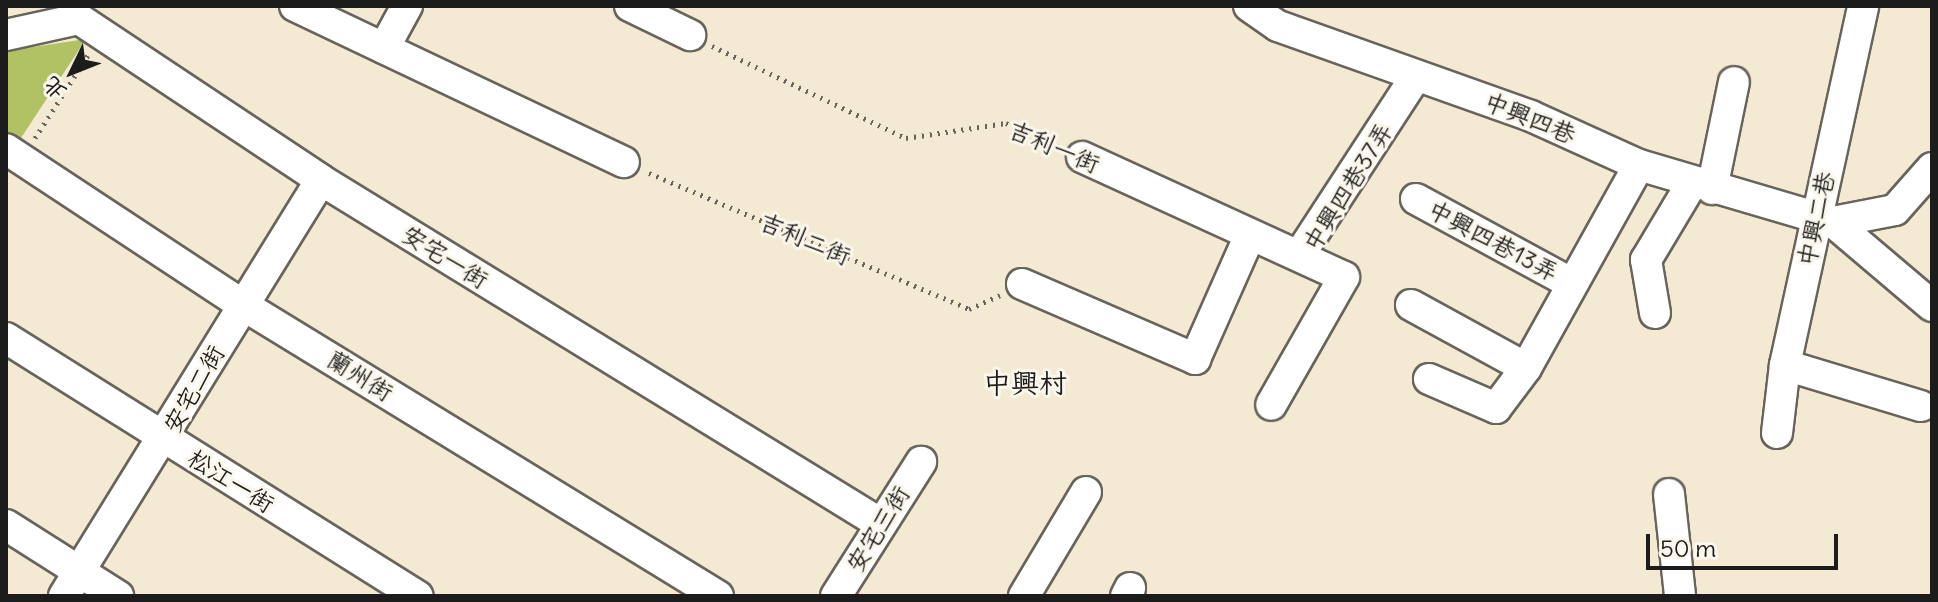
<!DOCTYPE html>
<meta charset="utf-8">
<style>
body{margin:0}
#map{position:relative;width:1938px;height:602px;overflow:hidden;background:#f4ead3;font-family:Delius,"LXGW WenKai TC",sans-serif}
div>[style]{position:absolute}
.green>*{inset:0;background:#b1c265}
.path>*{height:5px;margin-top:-2.5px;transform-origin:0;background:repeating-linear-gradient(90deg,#68645c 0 2px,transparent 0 8px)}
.roads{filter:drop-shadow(2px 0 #68645c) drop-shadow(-2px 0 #68645c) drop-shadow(0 2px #68645c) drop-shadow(0 -2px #68645c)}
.minor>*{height:30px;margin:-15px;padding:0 15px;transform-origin:15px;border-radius:15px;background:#fff}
span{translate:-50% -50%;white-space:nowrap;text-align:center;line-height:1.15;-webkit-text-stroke:6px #fbf7ec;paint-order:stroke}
.street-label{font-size:24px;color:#1c1c1c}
.quarter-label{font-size:28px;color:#1c1c1c}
.frame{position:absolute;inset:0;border:8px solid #1c1c1c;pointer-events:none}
.north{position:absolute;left:32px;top:32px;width:80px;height:80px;-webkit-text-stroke:6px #fbf7ec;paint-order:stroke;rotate:227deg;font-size:22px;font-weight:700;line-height:32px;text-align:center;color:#1c1c1c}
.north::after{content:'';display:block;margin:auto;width:28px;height:36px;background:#1c1c1c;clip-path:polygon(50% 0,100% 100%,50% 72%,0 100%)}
.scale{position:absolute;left:1646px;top:534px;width:192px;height:36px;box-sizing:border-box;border:4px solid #1c1c1c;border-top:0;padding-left:10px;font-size:24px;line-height:28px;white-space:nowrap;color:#1c1c1c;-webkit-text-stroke:6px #fbf7ec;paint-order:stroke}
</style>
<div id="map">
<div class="green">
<div style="clip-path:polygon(86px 39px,19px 141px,6px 132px,6px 51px)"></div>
</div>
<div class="path">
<div style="left:712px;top:46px;width:215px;rotate:25.4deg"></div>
<div style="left:906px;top:138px;width:101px;rotate:-8.5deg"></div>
<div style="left:1006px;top:123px;width:58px;rotate:24.4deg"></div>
<div style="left:35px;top:138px;width:98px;rotate:-57.4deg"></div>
<div style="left:649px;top:173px;width:348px;rotate:23deg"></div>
<div style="left:969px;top:309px;width:34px;rotate:-24deg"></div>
</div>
<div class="roads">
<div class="minor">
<div style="left:295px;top:6px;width:364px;rotate:25.4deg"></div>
<div style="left:630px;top:6px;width:67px;rotate:25.8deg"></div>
<div style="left:1249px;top:6px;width:35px;rotate:35deg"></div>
<div style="left:1278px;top:26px;width:269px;rotate:19.6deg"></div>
<div style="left:1531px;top:116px;width:119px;rotate:24.4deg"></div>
<div style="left:1639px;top:165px;width:202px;rotate:16.4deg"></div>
<div style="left:1833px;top:222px;width:63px;rotate:-11deg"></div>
<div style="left:1895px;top:210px;width:56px;rotate:-48.6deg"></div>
<div style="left:6px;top:35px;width:75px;rotate:-12.4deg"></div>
<div style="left:79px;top:19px;width:291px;rotate:33.6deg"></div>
<div style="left:321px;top:180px;width:657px;rotate:31.56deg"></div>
<div style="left:384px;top:48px;width:48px;rotate:-61.3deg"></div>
<div style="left:6px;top:149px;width:284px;rotate:33.4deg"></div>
<div style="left:243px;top:305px;width:557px;rotate:31.49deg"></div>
<div style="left:1082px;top:157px;width:288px;rotate:24.6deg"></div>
<div style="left:1344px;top:277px;width:147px;rotate:119.7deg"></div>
<div style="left:1712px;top:189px;width:109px;rotate:-78.4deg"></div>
<div style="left:1416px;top:199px;width:176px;rotate:28.5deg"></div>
<div style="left:1833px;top:222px;width:130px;rotate:40.3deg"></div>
<div style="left:1300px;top:254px;width:212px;rotate:-56.9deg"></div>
<div style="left:1022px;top:284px;width:189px;rotate:23.4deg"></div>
<div style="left:1195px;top:359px;width:136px;rotate:-66.1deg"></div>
<div style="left:1411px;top:305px;width:131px;rotate:28.7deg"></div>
<div style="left:1655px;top:313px;width:54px;rotate:-99.6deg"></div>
<div style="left:1646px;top:260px;width:90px;rotate:-59.1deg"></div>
<div style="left:6px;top:338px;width:486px;rotate:32.1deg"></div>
<div style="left:1785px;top:365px;width:142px;rotate:16.8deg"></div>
<div style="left:1429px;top:379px;width:73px;rotate:23.4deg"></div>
<div style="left:1496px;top:408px;width:50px;rotate:-53.1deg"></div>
<div style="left:1526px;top:368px;width:232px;rotate:-60.9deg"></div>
<div style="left:1777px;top:433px;width:68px;rotate:-83.3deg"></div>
<div style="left:1785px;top:365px;width:367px;rotate:-77.7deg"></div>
<div style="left:1669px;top:494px;width:103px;rotate:83.8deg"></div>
<div style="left:6px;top:525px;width:133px;rotate:32.4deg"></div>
<div style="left:64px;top:596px;width:489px;rotate:-58.3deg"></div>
<div style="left:836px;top:596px;width:159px;rotate:-57.6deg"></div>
<div style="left:1024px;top:596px;width:121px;rotate:-59.2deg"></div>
<div style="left:1126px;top:596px;width:9px;rotate:-63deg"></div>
</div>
</div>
<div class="street-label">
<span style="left:1530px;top:118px;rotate:22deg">中興四巷</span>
<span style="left:1054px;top:147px;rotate:23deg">吉利一街</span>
<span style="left:1348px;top:187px;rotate:-58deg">中興四巷37弄</span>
<span style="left:1816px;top:219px;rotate:-78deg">中興二巷</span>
<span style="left:805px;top:239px;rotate:23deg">吉利二街</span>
<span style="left:1493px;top:241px;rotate:28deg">中興四巷13弄</span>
<span style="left:445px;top:257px;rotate:32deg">安宅一街</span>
<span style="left:360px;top:376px;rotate:32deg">蘭州街</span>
<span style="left:194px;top:389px;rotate:-60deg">安宅二街</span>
<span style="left:231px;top:481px;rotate:32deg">松江一街</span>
<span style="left:878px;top:529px;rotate:-58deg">安宅三街</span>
</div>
<div class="quarter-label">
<span style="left:1025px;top:383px">中興村</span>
</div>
<div class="frame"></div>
<div class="north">北</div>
<div class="scale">50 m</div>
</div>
